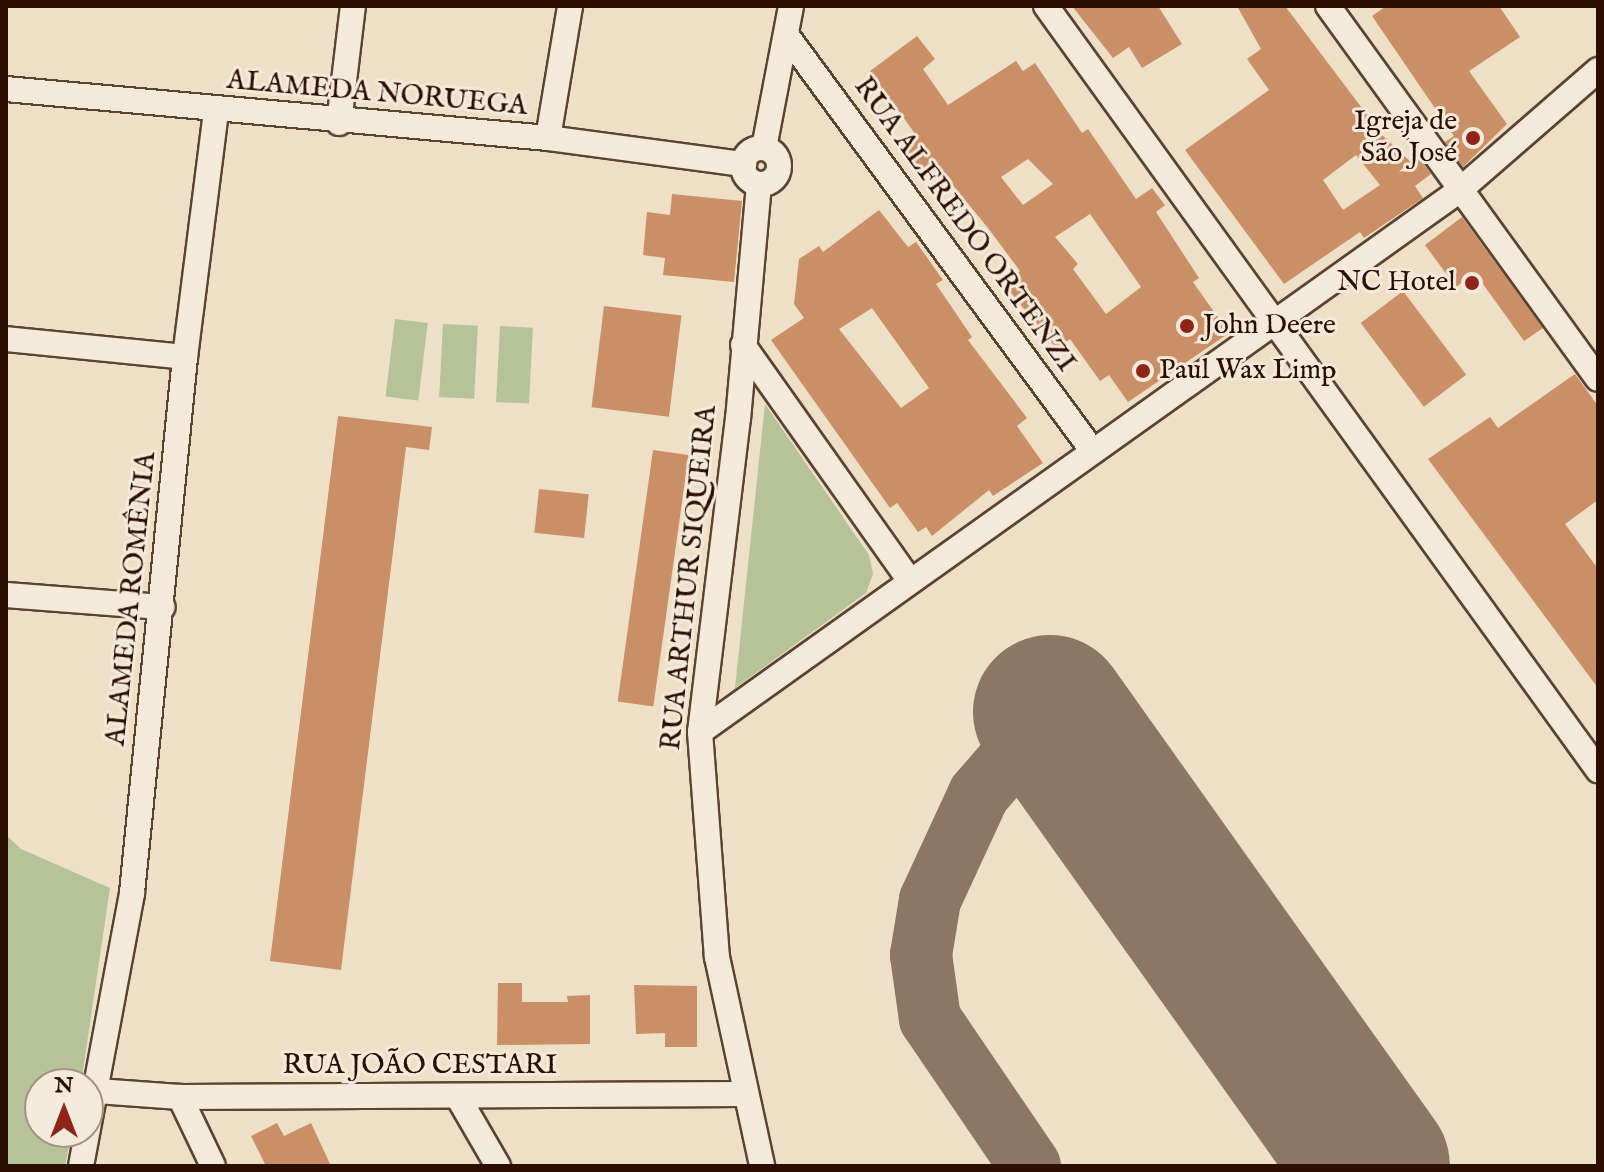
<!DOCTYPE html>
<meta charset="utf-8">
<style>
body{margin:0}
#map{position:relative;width:1604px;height:1172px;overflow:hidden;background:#eedfc7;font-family:"IM FELL English",serif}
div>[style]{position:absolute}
.green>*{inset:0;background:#b6c297;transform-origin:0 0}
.taxiway>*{height:62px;margin:-31px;padding:0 31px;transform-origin:31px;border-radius:31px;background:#8c7764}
.runway>*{height:154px;margin:-77px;padding:0 77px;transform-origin:77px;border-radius:77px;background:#8c7764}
.building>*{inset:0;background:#ca8f67;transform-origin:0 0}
.roads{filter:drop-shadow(2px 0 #5b4332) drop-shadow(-2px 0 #5b4332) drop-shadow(0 2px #5b4332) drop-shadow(0 -2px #5b4332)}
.minor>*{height:24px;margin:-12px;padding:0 12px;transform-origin:12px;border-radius:12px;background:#f4eadb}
.minor>.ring{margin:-12px;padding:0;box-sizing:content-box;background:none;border:24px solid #f4eadb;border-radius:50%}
.dots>*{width:22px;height:22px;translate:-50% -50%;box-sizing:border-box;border:4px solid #f4eadb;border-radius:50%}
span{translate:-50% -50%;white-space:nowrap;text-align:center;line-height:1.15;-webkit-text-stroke:6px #f4eadb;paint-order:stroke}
.street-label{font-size:28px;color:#2a0f00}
.poi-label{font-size:28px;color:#2a0f00}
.right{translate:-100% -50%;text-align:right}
.left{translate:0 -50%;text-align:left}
.frame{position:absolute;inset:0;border:8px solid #2a0f00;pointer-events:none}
.north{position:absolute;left:24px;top:1068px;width:80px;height:80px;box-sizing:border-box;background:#f4eadb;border:2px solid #a39283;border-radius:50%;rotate:0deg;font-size:22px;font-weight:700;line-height:32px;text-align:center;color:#2a0f00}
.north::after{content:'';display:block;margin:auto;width:28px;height:36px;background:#8f2418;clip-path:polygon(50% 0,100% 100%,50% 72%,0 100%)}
</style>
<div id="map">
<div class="green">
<div style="left:395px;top:319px;width:33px;height:78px;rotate:7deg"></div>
<div style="left:443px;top:324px;width:35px;height:73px;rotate:3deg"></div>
<div style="left:500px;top:326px;width:33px;height:76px;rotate:3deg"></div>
<div style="clip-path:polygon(765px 404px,869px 555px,873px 574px,866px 593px,735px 688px)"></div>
<div style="clip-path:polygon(6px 835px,21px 849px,110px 888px,81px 1084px,40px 1084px,40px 1132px,72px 1132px,65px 1166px,6px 1166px)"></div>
</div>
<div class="taxiway">
<div style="left:1030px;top:1166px;width:178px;rotate:-124.2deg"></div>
<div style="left:930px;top:1019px;width:65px;rotate:-98deg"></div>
<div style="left:921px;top:955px;width:56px;rotate:-80.7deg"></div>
<div style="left:930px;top:900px;width:117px;rotate:-65.2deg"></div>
<div style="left:979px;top:794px;width:108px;rotate:-49.1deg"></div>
</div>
<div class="runway">
<div style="left:1050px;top:712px;width:557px;rotate:54.57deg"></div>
</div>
<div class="building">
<div style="clip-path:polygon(1072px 6px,1158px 6px,1182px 44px,1142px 68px,1129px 47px,1113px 58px)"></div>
<div style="clip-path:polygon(evenodd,1237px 6px,1285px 6px,1383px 136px,1412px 163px,1419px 158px,1431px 174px,1415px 186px,1423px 198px,1364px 238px,1360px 232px,1284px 284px,1185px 150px,1269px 90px,1247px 59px,1261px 49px,1237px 6px,1356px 155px,1380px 185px,1343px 210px,1323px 180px,1356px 155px)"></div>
<div style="clip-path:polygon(1386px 6px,1499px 6px,1520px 37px,1469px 71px,1507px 124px,1463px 167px,1445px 142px,1454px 136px,1372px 16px)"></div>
<div style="clip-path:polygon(evenodd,917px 36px,935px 59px,923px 69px,948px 105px,1016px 61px,1023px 71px,1035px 63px,1082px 133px,1088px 129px,1136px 199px,1152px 188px,1158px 196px,1165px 205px,1156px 212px,1199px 278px,1193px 282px,1229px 333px,1128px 402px,1109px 375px,1100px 381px,1070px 339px,1056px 348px,1003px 283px,1020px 271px,988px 228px,933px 161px,917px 173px,898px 148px,916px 135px,870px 71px,917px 36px,1028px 159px,1053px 184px,1023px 205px,1001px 177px,1028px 159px,917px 36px,1090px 214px,1141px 287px,1106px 314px,1073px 269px,1078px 264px,1055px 237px,1090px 214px)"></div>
<div style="clip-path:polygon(672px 194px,742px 201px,734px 282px,663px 275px,665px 258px,643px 255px,647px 212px,670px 215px)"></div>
<div style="clip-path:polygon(evenodd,879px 210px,908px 247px,916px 242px,943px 280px,936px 284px,972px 337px,968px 340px,1027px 418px,1017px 426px,1043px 463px,993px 496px,989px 490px,932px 536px,926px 527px,918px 532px,897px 503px,890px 508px,771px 340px,804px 318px,794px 304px,799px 259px,819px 246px,823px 252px,879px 210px,872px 308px,929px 388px,901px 408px,839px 329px,872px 308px)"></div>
<div style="clip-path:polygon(1462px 217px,1543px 328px,1524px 341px,1475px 273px,1456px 287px,1425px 245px)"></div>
<div style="left:1403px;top:291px;width:105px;height:53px;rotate:53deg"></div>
<div style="left:604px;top:306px;width:78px;height:102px;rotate:7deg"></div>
<div style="clip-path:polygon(1575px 374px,1598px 406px,1598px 500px,1565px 524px,1598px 569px,1598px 688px,1428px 459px,1490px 417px,1498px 428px)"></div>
<div style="clip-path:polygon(338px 416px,432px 427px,429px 450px,406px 447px,341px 970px,270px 961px)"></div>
<div style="left:653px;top:450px;width:36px;height:254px;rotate:8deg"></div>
<div style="left:539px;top:489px;width:50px;height:44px;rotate:6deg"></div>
<div style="clip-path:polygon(498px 983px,522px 983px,522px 1002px,568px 1002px,567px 996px,590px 995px,590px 1044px,497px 1045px)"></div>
<div style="clip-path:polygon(634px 985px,697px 986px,697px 1047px,665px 1047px,665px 1033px,636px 1034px)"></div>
<div style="clip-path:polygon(277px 1123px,284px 1136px,311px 1123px,331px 1166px,266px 1166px,251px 1136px)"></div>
</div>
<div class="roads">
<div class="minor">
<div style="left:1046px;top:6px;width:943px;rotate:54.15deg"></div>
<div style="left:1328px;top:6px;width:460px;rotate:54.1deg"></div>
<div style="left:787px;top:36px;width:514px;rotate:53.62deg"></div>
<div style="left:6px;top:89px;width:544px;rotate:5.17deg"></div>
<div style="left:548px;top:138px;width:198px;rotate:7.6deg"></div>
<div style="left:339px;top:123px;width:118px;rotate:-83.2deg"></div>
<div style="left:548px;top:138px;width:134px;rotate:-80.5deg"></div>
<div style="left:764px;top:148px;width:145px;rotate:-79.2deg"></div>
<div class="ring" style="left:743px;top:148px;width:12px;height:12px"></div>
<div style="left:759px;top:184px;width:235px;rotate:95.1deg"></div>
<div style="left:738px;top:418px;width:316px;rotate:96.9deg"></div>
<div style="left:700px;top:732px;width:226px;rotate:85.7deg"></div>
<div style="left:717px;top:957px;width:214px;rotate:77.8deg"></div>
<div style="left:6px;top:339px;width:180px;rotate:5.7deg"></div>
<div style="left:743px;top:345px;width:289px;rotate:54.7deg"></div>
<div style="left:6px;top:595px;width:157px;rotate:4.4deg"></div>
<div style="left:700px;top:732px;width:933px;rotate:-35.49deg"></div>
<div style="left:1460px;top:190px;width:183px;rotate:-41deg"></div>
<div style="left:97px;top:1091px;width:83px;rotate:4.1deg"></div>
<div style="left:180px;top:1097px;width:563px;rotate:-0.31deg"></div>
<div style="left:180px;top:1097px;width:76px;rotate:64.4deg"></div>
<div style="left:458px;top:1097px;width:80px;rotate:59.9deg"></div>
<div style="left:81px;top:1166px;width:278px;rotate:-79.4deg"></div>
<div style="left:132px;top:893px;width:539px;rotate:-84.35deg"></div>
<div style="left:185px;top:357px;width:248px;rotate:-82.8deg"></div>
</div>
</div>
<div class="dots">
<div style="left:1473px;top:138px;background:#8f2418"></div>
<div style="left:1472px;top:283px;background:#8f2418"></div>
<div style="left:1187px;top:326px;background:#8f2418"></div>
<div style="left:1143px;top:371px;background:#8f2418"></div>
</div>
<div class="street-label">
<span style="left:377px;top:94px;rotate:5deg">ALAMEDA NORUEGA</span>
<span style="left:964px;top:225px;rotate:54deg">RUA ALFREDO ORTENZI</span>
<span style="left:690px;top:578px;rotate:-84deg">RUA ARTHUR SIQUEIRA</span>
<span style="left:132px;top:599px;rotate:-84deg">ALAMEDA ROMÊNIA</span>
<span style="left:420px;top:1066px">RUA JOÃO CESTARI</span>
</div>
<div class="poi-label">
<span class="right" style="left:1457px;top:138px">Igreja de<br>São José</span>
<span class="right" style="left:1456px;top:283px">NC Hotel</span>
<span class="left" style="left:1203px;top:326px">John Deere</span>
<span class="left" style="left:1159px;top:371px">Paul Wax Limp</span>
</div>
<div class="frame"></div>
<div class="north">N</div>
</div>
